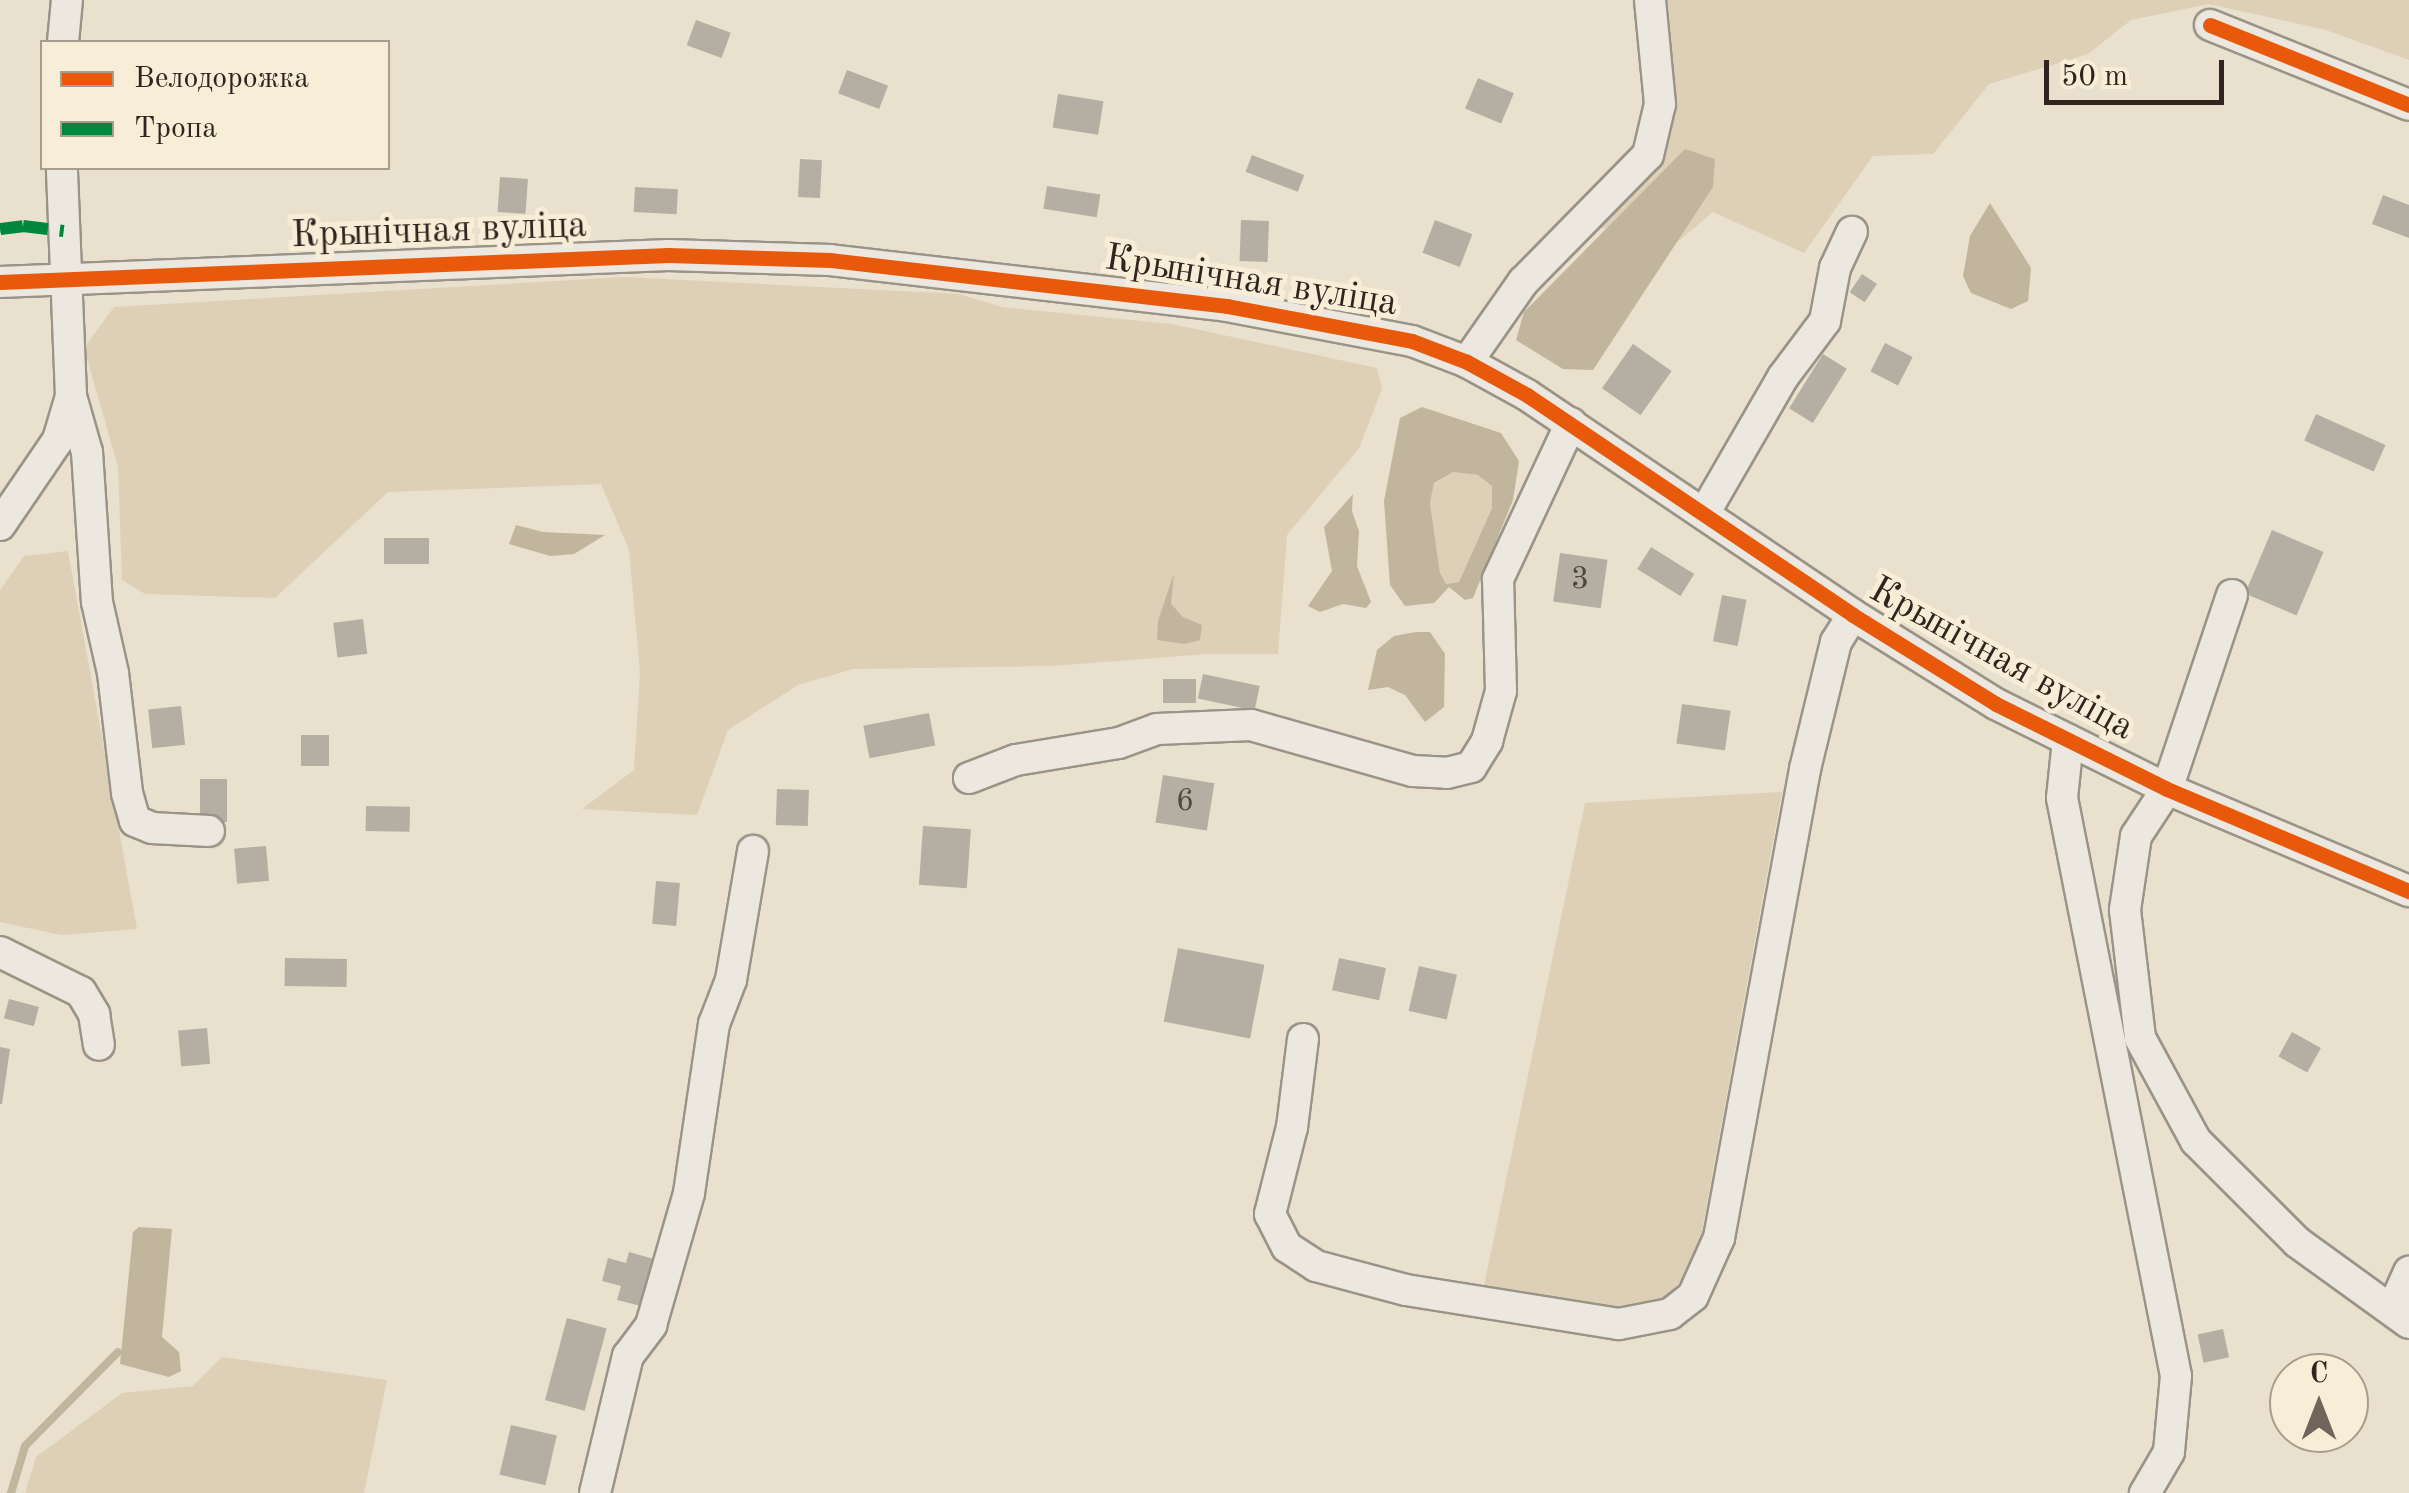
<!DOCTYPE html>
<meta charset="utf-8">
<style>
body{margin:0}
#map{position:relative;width:2409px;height:1493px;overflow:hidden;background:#e9e0cd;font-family:"Old Standard TT",serif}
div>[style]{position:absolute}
.green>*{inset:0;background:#ddd0b7}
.water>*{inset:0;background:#c2b59d}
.stream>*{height:8px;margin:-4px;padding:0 4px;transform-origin:4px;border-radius:4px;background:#c2b59d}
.building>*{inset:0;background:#b5aea2;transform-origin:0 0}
.roads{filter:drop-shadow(2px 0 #9a9388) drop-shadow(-2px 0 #9a9388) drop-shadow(0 2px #9a9388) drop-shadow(0 -2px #9a9388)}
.minor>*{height:30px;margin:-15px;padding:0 15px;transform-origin:15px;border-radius:15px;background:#ece8df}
.quiet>*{height:12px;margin-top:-6px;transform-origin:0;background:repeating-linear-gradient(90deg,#00873e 0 25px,transparent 0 37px)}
.cycleway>*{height:15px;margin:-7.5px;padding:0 7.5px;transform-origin:7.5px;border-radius:7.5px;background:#e8590c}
span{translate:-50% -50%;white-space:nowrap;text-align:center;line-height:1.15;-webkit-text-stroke:10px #f8edd7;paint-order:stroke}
.number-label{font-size:32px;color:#52463e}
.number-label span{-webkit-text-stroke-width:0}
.street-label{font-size:38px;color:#31231d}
.legend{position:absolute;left:40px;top:40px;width:350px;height:130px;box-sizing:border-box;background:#f8edd7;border:2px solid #a89c8d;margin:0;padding:12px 18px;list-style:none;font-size:30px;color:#31231d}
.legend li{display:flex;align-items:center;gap:20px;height:50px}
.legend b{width:50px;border:2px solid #a89c8d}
.north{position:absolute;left:2269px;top:1353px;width:100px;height:100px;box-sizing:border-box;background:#f8edd7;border:2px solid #a89c8d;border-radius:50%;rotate:0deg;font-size:28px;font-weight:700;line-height:40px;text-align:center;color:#31231d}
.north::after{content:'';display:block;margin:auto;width:35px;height:45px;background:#71655b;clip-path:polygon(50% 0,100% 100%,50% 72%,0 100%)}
.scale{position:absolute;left:2044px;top:60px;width:180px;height:45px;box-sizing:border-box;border:5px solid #31231d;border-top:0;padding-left:12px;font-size:30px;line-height:35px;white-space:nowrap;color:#31231d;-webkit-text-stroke:8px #f8edd7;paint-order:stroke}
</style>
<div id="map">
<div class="green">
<div style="clip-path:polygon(1660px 0,2409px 0,2409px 60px,2326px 30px,2209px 4px,2131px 20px,2088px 54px,1989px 84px,1933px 154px,1873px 156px,1804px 253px,1713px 212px,1656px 260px,1620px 232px,1598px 227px,1666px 151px,1675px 109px)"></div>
<div style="clip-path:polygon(624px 277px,959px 294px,1002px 307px,1172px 324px,1377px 368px,1382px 389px,1359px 448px,1287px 535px,1278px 654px,1207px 654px,1052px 666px,853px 669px,798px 685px,728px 730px,697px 815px,582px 809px,634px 770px,640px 672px,629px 550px,601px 484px,388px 492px,275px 598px,145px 594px,122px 580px,118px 467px,84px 348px,114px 307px)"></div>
<div style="clip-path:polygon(1453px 472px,1478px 475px,1493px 486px,1492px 508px,1459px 582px,1445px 584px,1440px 573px,1430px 503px,1434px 483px)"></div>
<div style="clip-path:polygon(68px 551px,137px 929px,61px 935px,0 922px,0 590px,24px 556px)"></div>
<div style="clip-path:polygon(1782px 792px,1697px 1258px,1666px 1300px,1616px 1315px,1483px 1290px,1585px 803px)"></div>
<div style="clip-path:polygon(222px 1357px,387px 1380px,364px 1493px,25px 1493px,36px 1457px,122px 1393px,193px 1386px)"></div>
</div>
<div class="water">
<div style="clip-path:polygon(1685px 149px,1715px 159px,1713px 187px,1593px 370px,1563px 369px,1516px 340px,1524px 312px)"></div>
<div style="clip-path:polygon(1990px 203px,2031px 268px,2028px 301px,2011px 309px,1971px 293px,1963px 276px,1970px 236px)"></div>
<div style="clip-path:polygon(evenodd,1422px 407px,1501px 433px,1519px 461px,1513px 500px,1473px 598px,1465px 600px,1449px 587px,1434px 603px,1405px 606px,1390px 585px,1384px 501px,1400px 418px,1422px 407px,1453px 472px,1478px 475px,1492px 486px,1492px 508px,1459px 582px,1446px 584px,1440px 573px,1430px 503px,1434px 483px,1453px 472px)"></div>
<div style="clip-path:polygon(1353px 494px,1352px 511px,1359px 531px,1357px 566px,1371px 602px,1366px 608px,1343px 604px,1320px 612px,1308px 606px,1332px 571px,1324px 527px)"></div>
<div style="clip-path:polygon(516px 525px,543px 532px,605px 535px,574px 554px,550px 556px,509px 544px)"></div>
<div style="clip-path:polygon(1174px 573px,1171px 604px,1183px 617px,1202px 625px,1200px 640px,1184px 644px,1157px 640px,1158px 621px)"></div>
<div style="clip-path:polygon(1416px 632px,1430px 632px,1445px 654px,1444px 707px,1425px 722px,1405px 695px,1388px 687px,1368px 690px,1377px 650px,1394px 636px)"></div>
<div style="clip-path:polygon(139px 1227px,172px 1229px,162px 1337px,179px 1352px,181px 1371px,169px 1377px,120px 1364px,133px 1232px)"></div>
</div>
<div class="stream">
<div style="left:11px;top:1493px;width:49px;rotate:-73.4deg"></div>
<div style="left:25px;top:1446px;width:132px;rotate:-45.3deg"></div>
</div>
<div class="building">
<div style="left:696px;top:20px;width:37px;height:27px;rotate:20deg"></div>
<div style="left:847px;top:70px;width:44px;height:25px;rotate:21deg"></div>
<div style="left:1478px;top:78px;width:39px;height:33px;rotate:23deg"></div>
<div style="left:1058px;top:94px;width:46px;height:34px;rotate:9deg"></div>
<div style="left:1252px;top:155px;width:56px;height:18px;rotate:21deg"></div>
<div style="left:800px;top:159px;width:22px;height:38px;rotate:3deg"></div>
<div style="left:500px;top:177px;width:28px;height:35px;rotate:4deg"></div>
<div style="left:1047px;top:186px;width:54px;height:23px;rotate:9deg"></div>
<div style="left:635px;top:187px;width:43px;height:25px;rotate:3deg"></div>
<div style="clip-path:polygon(2383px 195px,2409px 205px,2409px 238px,2372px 224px)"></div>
<div style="left:1241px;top:220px;width:28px;height:41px;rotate:2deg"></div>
<div style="left:1435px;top:220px;width:40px;height:35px;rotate:21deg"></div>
<div style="left:1862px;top:274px;width:18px;height:22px;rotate:34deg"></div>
<div style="left:1885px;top:343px;width:31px;height:32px;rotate:27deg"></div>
<div style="left:1633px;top:344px;width:47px;height:54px;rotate:35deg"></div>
<div style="left:1823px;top:354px;width:28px;height:64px;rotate:32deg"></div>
<div style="left:2316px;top:414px;width:76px;height:29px;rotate:24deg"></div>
<div style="left:2272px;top:530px;width:56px;height:69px;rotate:23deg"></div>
<div style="left:384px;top:538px;width:45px;height:26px"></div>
<div style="left:1651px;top:547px;width:51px;height:26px;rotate:32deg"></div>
<div style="left:1560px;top:553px;width:48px;height:49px;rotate:8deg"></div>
<div style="left:1722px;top:595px;width:25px;height:47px;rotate:11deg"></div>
<div style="left:363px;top:619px;width:35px;height:30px;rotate:83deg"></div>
<div style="left:1203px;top:674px;width:58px;height:25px;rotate:12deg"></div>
<div style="left:1163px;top:679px;width:33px;height:24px"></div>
<div style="left:1682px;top:704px;width:49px;height:40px;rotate:8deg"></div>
<div style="left:181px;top:706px;width:39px;height:33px;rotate:84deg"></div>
<div style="left:929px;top:713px;width:33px;height:67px;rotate:79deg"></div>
<div style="left:301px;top:735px;width:28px;height:31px"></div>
<div style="left:1163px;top:775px;width:52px;height:48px;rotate:9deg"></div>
<div style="left:200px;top:779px;width:27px;height:43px"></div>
<div style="left:777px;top:789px;width:32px;height:36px;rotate:2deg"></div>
<div style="left:366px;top:806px;width:44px;height:25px;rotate:1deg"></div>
<div style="left:923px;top:826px;width:48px;height:59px;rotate:4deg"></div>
<div style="left:266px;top:846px;width:35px;height:32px;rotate:85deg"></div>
<div style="left:656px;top:881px;width:24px;height:43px;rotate:5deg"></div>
<div style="left:1178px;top:948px;width:88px;height:75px;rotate:11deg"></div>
<div style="left:285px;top:958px;width:62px;height:28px;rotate:1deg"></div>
<div style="left:1339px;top:958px;width:48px;height:33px;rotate:12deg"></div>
<div style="left:1419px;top:966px;width:39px;height:46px;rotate:13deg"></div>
<div style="left:9px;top:999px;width:31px;height:20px;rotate:15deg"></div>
<div style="left:207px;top:1028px;width:36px;height:29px;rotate:85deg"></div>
<div style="left:2292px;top:1032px;width:33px;height:28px;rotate:29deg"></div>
<div style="clip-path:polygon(0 1047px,10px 1049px,2px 1104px,0 1104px)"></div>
<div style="clip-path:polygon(629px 1252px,654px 1259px,641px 1306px,617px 1300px,621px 1286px,602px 1281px,608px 1258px,626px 1263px)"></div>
<div style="left:567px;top:1318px;width:41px;height:85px;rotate:15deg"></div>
<div style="left:2223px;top:1329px;width:29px;height:26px;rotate:78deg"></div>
<div style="left:511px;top:1425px;width:47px;height:51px;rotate:13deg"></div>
</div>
<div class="roads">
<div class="minor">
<div style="left:2210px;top:25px;width:214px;rotate:21.9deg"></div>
<div style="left:63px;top:42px;width:42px;rotate:-84.6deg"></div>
<div style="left:0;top:282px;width:669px;rotate:-2.31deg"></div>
<div style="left:668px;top:255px;width:162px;rotate:1.8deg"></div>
<div style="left:830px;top:260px;width:400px;rotate:6.6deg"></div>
<div style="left:1227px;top:306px;width:188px;rotate:10.7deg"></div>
<div style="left:1412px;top:341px;width:59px;rotate:20.9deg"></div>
<div style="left:1467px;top:362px;width:68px;rotate:28.8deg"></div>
<div style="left:1527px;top:395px;width:393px;rotate:34deg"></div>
<div style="left:1853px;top:615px;width:168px;rotate:31.9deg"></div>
<div style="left:1996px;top:704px;width:191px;rotate:26.4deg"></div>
<div style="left:2167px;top:789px;width:263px;rotate:22.9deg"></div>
<div style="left:1467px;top:362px;width:98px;rotate:-55deg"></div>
<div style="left:1523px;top:282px;width:178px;rotate:-45.5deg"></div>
<div style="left:1648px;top:155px;width:52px;rotate:-76.8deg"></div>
<div style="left:1660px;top:104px;width:104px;rotate:-95.5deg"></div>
<div style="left:71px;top:396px;width:58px;rotate:74.1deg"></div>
<div style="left:87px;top:452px;width:150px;rotate:86.2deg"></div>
<div style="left:97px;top:602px;width:73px;rotate:77.3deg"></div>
<div style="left:113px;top:673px;width:121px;rotate:83.3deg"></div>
<div style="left:127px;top:793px;width:29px;rotate:74deg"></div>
<div style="left:135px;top:821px;width:18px;rotate:22deg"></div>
<div style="left:152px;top:828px;width:57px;rotate:3deg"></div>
<div style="left:1705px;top:512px;width:156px;rotate:-60deg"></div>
<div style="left:1783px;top:377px;width:70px;rotate:-53.1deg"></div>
<div style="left:1825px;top:321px;width:54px;rotate:-79.3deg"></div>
<div style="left:1835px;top:268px;width:40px;rotate:-65deg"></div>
<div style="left:0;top:525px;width:103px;rotate:-55.7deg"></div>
<div style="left:58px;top:440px;width:46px;rotate:-73.5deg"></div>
<div style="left:71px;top:396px;width:228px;rotate:-92.3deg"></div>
<div style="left:2232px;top:595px;width:205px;rotate:108.5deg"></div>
<div style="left:2167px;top:789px;width:56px;rotate:123.4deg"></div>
<div style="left:2136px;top:836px;width:75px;rotate:98.5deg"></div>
<div style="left:2125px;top:910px;width:129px;rotate:83.3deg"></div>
<div style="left:2140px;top:1038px;width:117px;rotate:61.5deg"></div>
<div style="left:2196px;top:1141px;width:143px;rotate:45deg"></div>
<div style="left:2297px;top:1242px;width:138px;rotate:35.9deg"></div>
<div style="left:2068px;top:740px;width:58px;rotate:95.9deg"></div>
<div style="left:2062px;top:798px;width:589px;rotate:78.84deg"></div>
<div style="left:2176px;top:1376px;width:76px;rotate:95.3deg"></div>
<div style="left:2169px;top:1452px;width:48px;rotate:120.3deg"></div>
<div style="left:969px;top:778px;width:50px;rotate:-21deg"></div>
<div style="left:1016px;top:760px;width:104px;rotate:-9.4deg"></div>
<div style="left:1119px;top:743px;width:40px;rotate:-20.2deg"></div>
<div style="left:1157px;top:729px;width:94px;rotate:-2.4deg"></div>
<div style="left:1251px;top:725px;width:168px;rotate:15.9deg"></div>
<div style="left:1413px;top:771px;width:34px;rotate:3deg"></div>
<div style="left:1447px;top:773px;width:25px;rotate:-14deg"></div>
<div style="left:1471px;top:767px;width:31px;rotate:-58deg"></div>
<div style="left:1487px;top:741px;width:52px;rotate:-74.4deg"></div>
<div style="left:1501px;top:691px;width:112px;rotate:-91.5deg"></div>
<div style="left:1498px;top:579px;width:172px;rotate:-64.9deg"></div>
<div style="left:0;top:952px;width:90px;rotate:26.3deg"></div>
<div style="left:81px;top:992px;width:26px;rotate:59deg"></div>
<div style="left:94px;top:1014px;width:31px;rotate:81deg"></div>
<div style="left:1303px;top:1039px;width:89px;rotate:97.1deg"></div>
<div style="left:1292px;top:1127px;width:90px;rotate:104.2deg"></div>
<div style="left:1270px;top:1214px;width:37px;rotate:63deg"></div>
<div style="left:1287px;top:1247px;width:35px;rotate:33deg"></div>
<div style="left:1316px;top:1266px;width:93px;rotate:14.9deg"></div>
<div style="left:1406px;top:1290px;width:216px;rotate:9.1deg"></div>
<div style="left:1619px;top:1324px;width:52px;rotate:-11.1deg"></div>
<div style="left:1670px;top:1314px;width:29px;rotate:-38deg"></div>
<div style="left:1693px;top:1296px;width:64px;rotate:-65.9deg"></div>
<div style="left:1719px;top:1238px;width:477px;rotate:-79.6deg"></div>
<div style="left:1805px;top:769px;width:131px;rotate:-76.3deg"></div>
<div style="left:1836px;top:642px;width:32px;rotate:-58deg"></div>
<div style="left:2392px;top:1310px;width:42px;rotate:-65.9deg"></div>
<div style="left:595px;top:1493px;width:141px;rotate:-76.5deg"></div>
<div style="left:628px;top:1356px;width:39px;rotate:-53deg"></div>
<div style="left:651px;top:1325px;width:137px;rotate:-73.9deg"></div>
<div style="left:689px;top:1193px;width:171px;rotate:-81.6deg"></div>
<div style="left:714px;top:1024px;width:47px;rotate:-68.9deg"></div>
<div style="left:731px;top:980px;width:131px;rotate:-80.3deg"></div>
</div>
</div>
<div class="quiet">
<div style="left:0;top:229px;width:23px;rotate:-7deg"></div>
<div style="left:23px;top:226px;width:41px;rotate:7deg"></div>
</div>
<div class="cycleway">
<div style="left:2210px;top:25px;width:214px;rotate:21.9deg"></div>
<div style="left:0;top:282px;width:669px;rotate:-2.31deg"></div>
<div style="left:668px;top:255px;width:162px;rotate:1.8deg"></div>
<div style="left:830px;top:260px;width:400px;rotate:6.6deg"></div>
<div style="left:1227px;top:306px;width:188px;rotate:10.7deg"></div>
<div style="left:1412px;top:341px;width:59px;rotate:20.9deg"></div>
<div style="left:1467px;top:362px;width:68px;rotate:28.8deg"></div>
<div style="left:1527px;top:395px;width:393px;rotate:34deg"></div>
<div style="left:1853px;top:615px;width:168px;rotate:31.9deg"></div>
<div style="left:1996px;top:704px;width:191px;rotate:26.4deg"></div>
<div style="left:2167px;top:789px;width:263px;rotate:22.9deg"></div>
</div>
<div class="number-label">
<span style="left:1580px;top:580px">3</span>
<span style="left:1185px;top:802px">6</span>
</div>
<div class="street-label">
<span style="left:439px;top:232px;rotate:-2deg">Крынічная вуліца</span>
<span style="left:1251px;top:282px;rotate:9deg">Крынічная вуліца</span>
<span style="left:2001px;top:660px;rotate:29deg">Крынічная вуліца</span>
</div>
<ul class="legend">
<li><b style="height:12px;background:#e8590c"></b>Велодорожка</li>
<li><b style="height:12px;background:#00873e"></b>Тропа</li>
</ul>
<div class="north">С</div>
<div class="scale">50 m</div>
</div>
